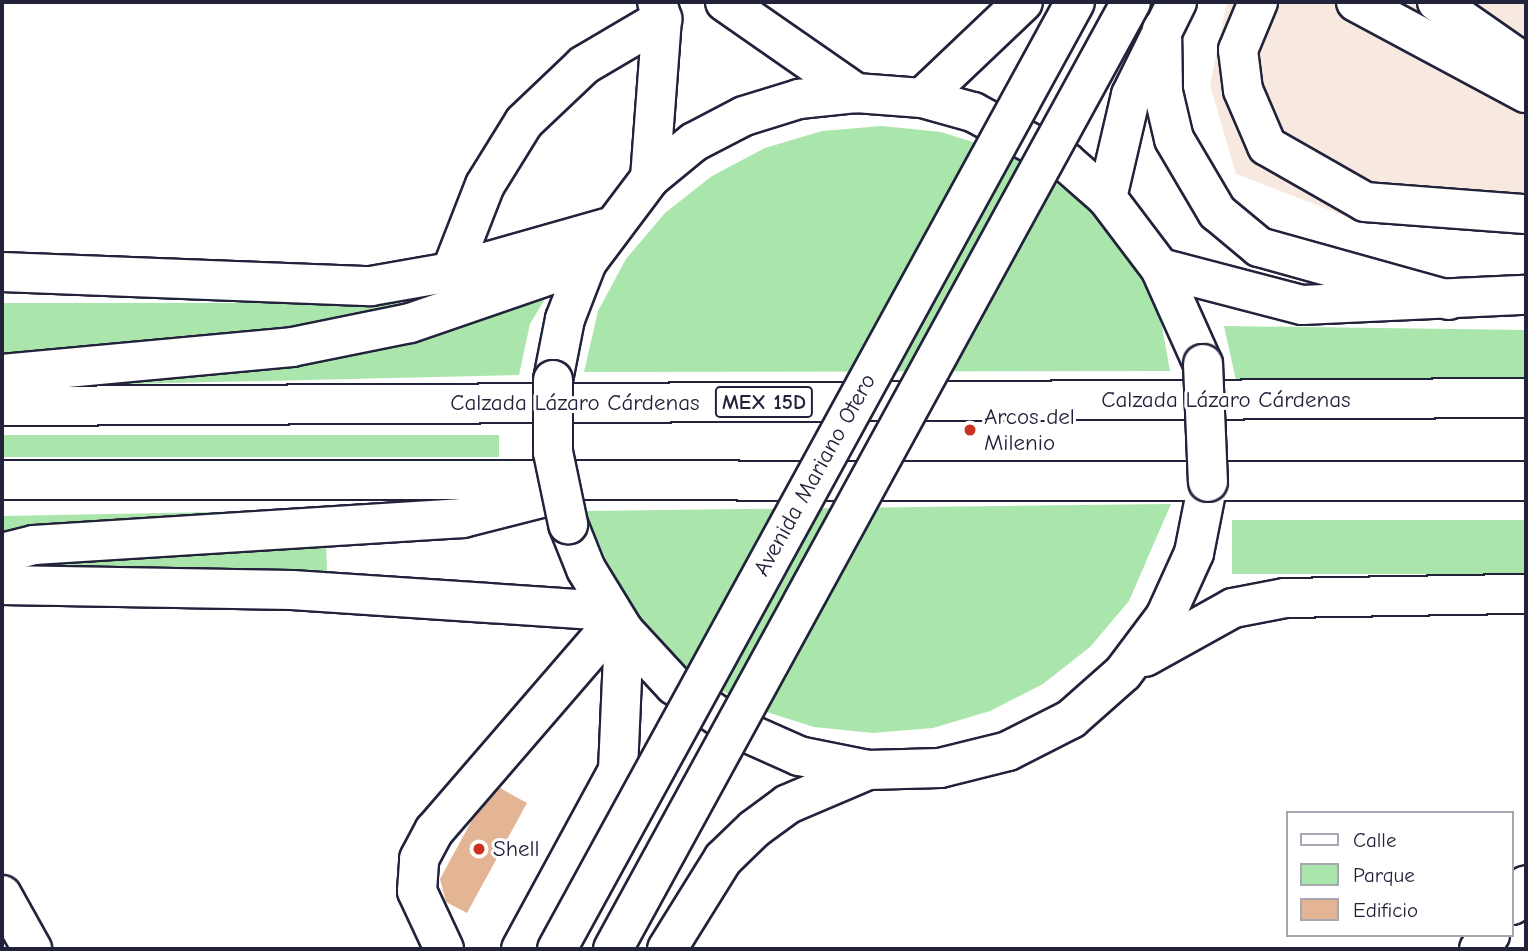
<!DOCTYPE html>
<meta charset="utf-8">
<style>
body{margin:0}
#map{position:relative;width:1528px;height:951px;overflow:hidden;background:#fff;font-family:"Comic Neue",sans-serif}
div>[style]{position:absolute}
.built>*{inset:0;background:#f7e9df}
.green>*{inset:0;background:#aae5ab;transform-origin:0 0}
.building>*{inset:0;background:#e4b595}
.roads{filter:drop-shadow(2px 0 #22223b) drop-shadow(-2px 0 #22223b) drop-shadow(0 2px #22223b) drop-shadow(0 -2px #22223b)}
.minor>*{height:38px;margin:-19px;padding:0 19px;transform-origin:19px;border-radius:19px;background:#fff}
.major>*{height:38px;margin:-19px;padding:0 19px;transform-origin:19px;border-radius:19px;background:#fff}
.highway>*{height:38px;margin:-19px;padding:0 19px;transform-origin:19px;border-radius:19px;background:#fff}
.bridges{filter:drop-shadow(2px 0 #22223b) drop-shadow(-2px 0 #22223b) drop-shadow(0 2px #22223b) drop-shadow(0 -2px #22223b)}
.major-bridge>*{height:38px;margin:-19px;padding:0 19px;transform-origin:19px;border-radius:19px;background:#fff}
.dots>*{width:19px;height:19px;translate:-50% -50%;box-sizing:border-box;border:4px solid #fff;border-radius:50%}
span{translate:-50% -50%;white-space:nowrap;text-align:center;line-height:1.15;-webkit-text-stroke:6px #fff;paint-order:stroke}
.shield-label span{padding:2px 5px;background:#fff;border:2px solid;border-radius:5px;-webkit-text-stroke-width:0}
.shield-label{font-size:21px;color:#22223b;font-weight:700}
.street-label{font-size:23px;color:#22223b}
.poi-label{font-size:23px;color:#22223b}
.left{translate:0 -50%;text-align:left}
.frame{position:absolute;inset:0;border:4px solid #22223b;pointer-events:none}
.legend{position:absolute;left:1286px;top:811px;width:228px;height:126px;box-sizing:border-box;background:#fff;border:2px solid #a7a7b1;margin:0;padding:9px 12px;list-style:none;font-size:21px;color:#22223b}
.legend li{display:flex;align-items:center;gap:14px;height:35px}
.legend b{width:35px;border:2px solid #a7a7b1}
</style>
<div id="map">
<div class="built">
<div style="clip-path:polygon(1227px 2px,1526px 2px,1526px 222px,1353px 219px,1236px 174px,1210px 85px)"></div>
</div>
<div class="green">
<div style="clip-path:polygon(882px 126px,941px 132px,998px 150px,1050px 178px,1096px 216px,1133px 263px,1160px 316px,1170px 371px,584px 372px,598px 311px,626px 259px,665px 213px,712px 176px,765px 148px,822px 131px)"></div>
<div style="clip-path:polygon(555px 282px,530px 324px,519px 375px,2px 387px)"></div>
<div style="clip-path:polygon(2px 303px,428px 303px,316px 326px,2px 353px)"></div>
<div style="clip-path:polygon(1224px 326px,1526px 330px,1526px 383px,1237px 385px)"></div>
<div style="left:2px;top:435px;width:497px;height:22px"></div>
<div style="clip-path:polygon(1171px 504px,1129px 601px,1090px 647px,1043px 684px,990px 711px,933px 728px,873px 733px,814px 727px,757px 709px,704px 681px,659px 643px,622px 596px,585px 511px)"></div>
<div style="clip-path:polygon(372px 509px,2px 541px,2px 516px)"></div>
<div style="left:1526px;top:520px;width:54px;height:294px;rotate:90deg"></div>
<div style="clip-path:polygon(326px 541px,327px 573px,2px 575px,34px 557px)"></div>
</div>
<div class="building">
<div style="clip-path:polygon(500px 788px,527px 803px,467px 913px,446px 902px,440px 879px,472px 820px)"></div>
</div>
<div class="roads">
<div class="minor">
<div style="left:725px;top:2px;width:160px;rotate:34.8deg"></div>
<div style="left:1258px;top:2px;width:52px;rotate:112.6deg"></div>
<div style="left:1238px;top:50px;width:40px;rotate:82.9deg"></div>
<div style="left:1243px;top:90px;width:61px;rotate:66.8deg"></div>
<div style="left:1267px;top:146px;width:113px;rotate:29.7deg"></div>
<div style="left:1365px;top:202px;width:161px;rotate:4.3deg"></div>
<div style="left:1356px;top:2px;width:193px;rotate:28.2deg"></div>
<div style="left:1437px;top:2px;width:108px;rotate:34.9deg"></div>
<div style="left:650px;top:178px;width:159px;rotate:-85.7deg"></div>
<div style="left:662px;top:19px;width:18px;rotate:-106deg"></div>
<div style="left:2px;top:272px;width:369px;rotate:2.2deg"></div>
<div style="left:371px;top:286px;width:81px;rotate:-9.9deg"></div>
<div style="left:451px;top:272px;width:162px;rotate:-15.8deg"></div>
<div style="left:451px;top:272px;width:93px;rotate:-68.7deg"></div>
<div style="left:485px;top:185px;width:74px;rotate:-58.2deg"></div>
<div style="left:524px;top:122px;width:83px;rotate:-43.5deg"></div>
<div style="left:584px;top:65px;width:91px;rotate:-30.5deg"></div>
<div style="left:2px;top:585px;width:290px;rotate:1deg"></div>
<div style="left:292px;top:590px;width:319px;rotate:3.8deg"></div>
<div style="left:2px;top:895px;width:62px;rotate:60.9deg"></div>
<div style="left:1512px;top:905px;width:24px;rotate:-55deg"></div>
<div style="left:444px;top:949px;width:64px;rotate:-115deg"></div>
<div style="left:417px;top:891px;width:32px;rotate:-86deg"></div>
<div style="left:419px;top:859px;width:32px;rotate:-62deg"></div>
<div style="left:434px;top:831px;width:279px;rotate:-49.2deg"></div>
<div style="left:1479px;top:949px;width:18px;rotate:-52deg"></div>
</div>
<div class="major">
<div style="left:1162px;top:29px;width:63px;rotate:89.1deg"></div>
<div style="left:1163px;top:92px;width:48px;rotate:76.8deg"></div>
<div style="left:1174px;top:139px;width:85px;rotate:59.5deg"></div>
<div style="left:1217px;top:212px;width:55px;rotate:39.8deg"></div>
<div style="left:1259px;top:247px;width:197px;rotate:15.6deg"></div>
<div style="left:922px;top:98px;width:139px;rotate:-43.5deg"></div>
<div style="left:1107px;top:198px;width:106px;rotate:-76.9deg"></div>
<div style="left:1131px;top:95px;width:104px;rotate:-63.7deg"></div>
<div style="left:1160px;top:268px;width:147px;rotate:14.6deg"></div>
<div style="left:1302px;top:305px;width:224px;rotate:-2.6deg"></div>
<div style="left:553px;top:380px;width:62px;rotate:-78.9deg"></div>
<div style="left:565px;top:319px;width:61px;rotate:-68.9deg"></div>
<div style="left:587px;top:262px;width:105px;rotate:-53.1deg"></div>
<div style="left:650px;top:178px;width:57px;rotate:-39.3deg"></div>
<div style="left:694px;top:142px;width:56px;rotate:-27.5deg"></div>
<div style="left:744px;top:116px;width:58px;rotate:-17.2deg"></div>
<div style="left:799px;top:99px;width:57px;rotate:-6deg"></div>
<div style="left:856px;top:93px;width:66px;rotate:4.3deg"></div>
<div style="left:922px;top:98px;width:53px;rotate:15.4deg"></div>
<div style="left:973px;top:112px;width:106px;rotate:28.3deg"></div>
<div style="left:1066px;top:162px;width:55px;rotate:41.3deg"></div>
<div style="left:1107px;top:198px;width:88px;rotate:52.9deg"></div>
<div style="left:1160px;top:268px;width:105px;rotate:65.9deg"></div>
<div style="left:568px;top:524px;width:48px;rotate:68.2deg"></div>
<div style="left:586px;top:569px;width:73px;rotate:58.5deg"></div>
<div style="left:624px;top:631px;width:74px;rotate:47.2deg"></div>
<div style="left:674px;top:685px;width:73px;rotate:35deg"></div>
<div style="left:734px;top:727px;width:71px;rotate:24deg"></div>
<div style="left:799px;top:756px;width:70px;rotate:11.5deg"></div>
<div style="left:868px;top:770px;width:72px;rotate:-1.6deg"></div>
<div style="left:940px;top:768px;width:70px;rotate:-14deg"></div>
<div style="left:1008px;top:751px;width:71px;rotate:-26.9deg"></div>
<div style="left:1071px;top:719px;width:69px;rotate:-41.5deg"></div>
<div style="left:1123px;top:673px;width:70px;rotate:-53.1deg"></div>
<div style="left:1165px;top:617px;width:70px;rotate:-65.6deg"></div>
<div style="left:1194px;top:553px;width:72px;rotate:-78.8deg"></div>
<div style="left:1145px;top:657px;width:101px;rotate:-29.1deg"></div>
<div style="left:1233px;top:608px;width:53px;rotate:-10.9deg"></div>
<div style="left:1285px;top:598px;width:241px;rotate:-1deg"></div>
<div style="left:521px;top:949px;width:204px;rotate:-61.5deg"></div>
<div style="left:618px;top:770px;width:139px;rotate:-87.5deg"></div>
<div style="left:667px;top:949px;width:106px;rotate:-58.1deg"></div>
<div style="left:723px;top:859px;width:43px;rotate:-44.1deg"></div>
<div style="left:754px;top:829px;width:42px;rotate:-36.3deg"></div>
<div style="left:788px;top:804px;width:87px;rotate:-23deg"></div>
</div>
<div class="highway">
<div style="left:2px;top:374px;width:291px;rotate:-5.3deg"></div>
<div style="left:292px;top:347px;width:120px;rotate:-11.5deg"></div>
<div style="left:410px;top:323px;width:187px;rotate:-19deg"></div>
<div style="left:2px;top:406px;width:1524px;rotate:-0.3deg"></div>
<div style="left:2px;top:480px;width:1524px;rotate:0.04deg"></div>
<div style="left:2px;top:553px;width:33px;rotate:-14deg"></div>
<div style="left:34px;top:545px;width:430px;rotate:-3.6deg"></div>
<div style="left:463px;top:518px;width:105px;rotate:-14.3deg"></div>
</div>
</div>
<div class="bridges">
<div class="major-bridge">
<div style="left:1203px;top:364px;width:118px;rotate:87.6deg"></div>
<div style="left:553px;top:380px;width:72px;rotate:90deg"></div>
<div style="left:553px;top:452px;width:74px;rotate:78.2deg"></div>
<div style="left:557px;top:949px;width:1079px;rotate:-61.32deg"></div>
<div style="left:613px;top:949px;width:1079px;rotate:-61.32deg"></div>
</div>
</div>
<div class="dots">
<div style="left:970px;top:430px;background:#c8321e"></div>
<div style="left:479px;top:849px;background:#c8321e"></div>
</div>
<div class="shield-label">
<span style="left:764px;top:402px">MEX 15D</span>
</div>
<div class="street-label">
<span style="left:1226px;top:400px">Calzada Lázaro Cárdenas</span>
<span style="left:575px;top:403px">Calzada Lázaro Cárdenas</span>
<span style="left:815px;top:475px;rotate:-61deg">Avenida Mariano Otero</span>
</div>
<div class="poi-label">
<span class="left" style="left:984px;top:430px">Arcos del<br>Milenio</span>
<span class="left" style="left:493px;top:849px">Shell</span>
</div>
<div class="frame"></div>
<ul class="legend">
<li><b style="height:9px;background:#fff"></b>Calle</li>
<li><b style="height:19px;background:#aae5ab"></b>Parque</li>
<li><b style="height:19px;background:#e4b595"></b>Edificio</li>
</ul>
</div>
